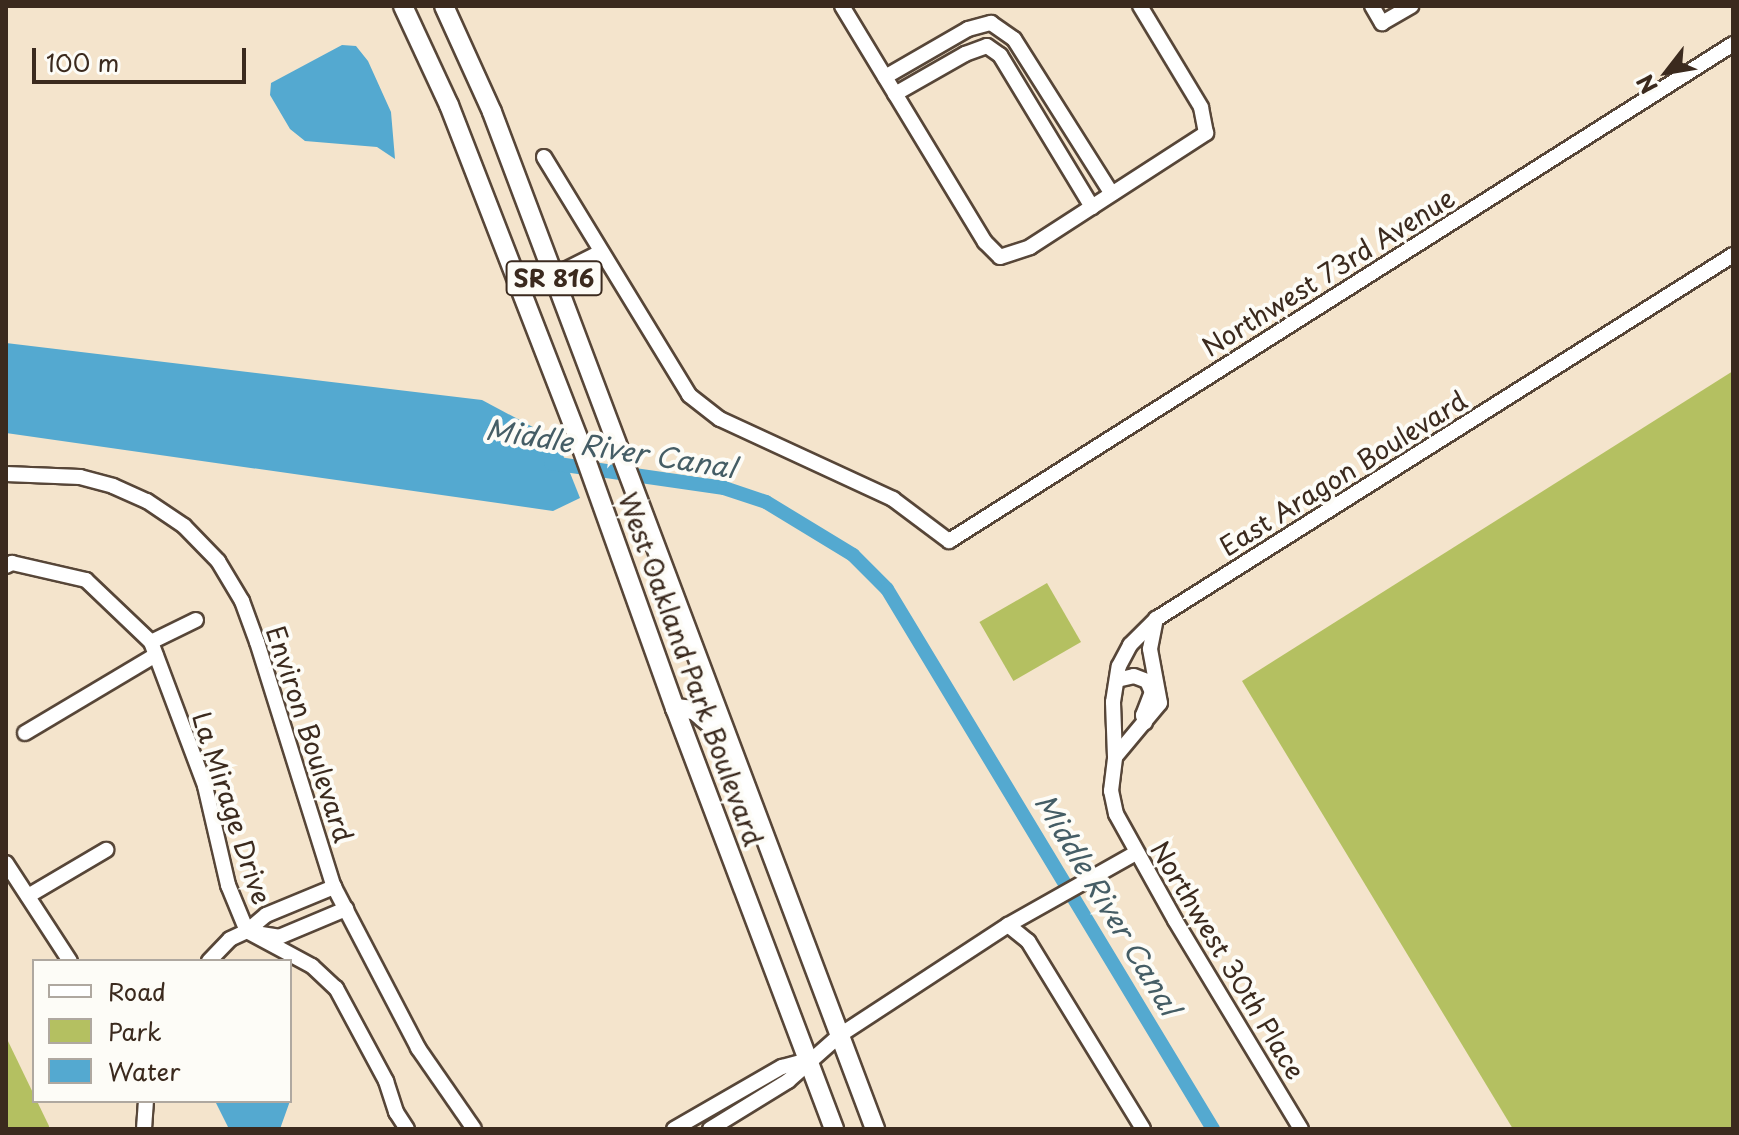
<!DOCTYPE html>
<style>
body{margin:0}
#map{position:relative;width:1739px;height:1135px;overflow:hidden;background:#f4e4cc;font-family:"Playpen Sans",sans-serif}
div>[style]{position:absolute}
.green>*{inset:0;background:#b4c061;transform-origin:0 0}
.water>*{inset:0;background:#54a9d0}
.canal>*{height:14px;margin:-7px;padding:0 7px;transform-origin:7px;border-radius:7px;background:#54a9d0}
.roads{filter:drop-shadow(2px 0 #574638) drop-shadow(-2px 0 #574638) drop-shadow(0 2px #574638) drop-shadow(0 -2px #574638)}
.minor>*{height:14px;margin:-7px;padding:0 7px;transform-origin:7px;border-radius:7px;background:#fff}
.major>*{height:18px;margin:-9px;padding:0 9px;transform-origin:9px;border-radius:9px;background:#fff}
span{translate:-50% -50%;white-space:nowrap;text-align:center;line-height:1.15;-webkit-text-stroke:8px #fdfcf7;paint-order:stroke}
.shield-label span{padding:2px 6px;background:#fdfcf7;border:2px solid;border-radius:6px;-webkit-text-stroke-width:0}
.shield-label{font-size:24px;color:#3b2a1e;font-weight:700}
.street-label{font-size:26px;color:#3b2a1e}
.water-label{font-size:28px;color:#455d65;font-style:italic}
.frame{position:absolute;inset:0;border:8px solid #3b2a1e;pointer-events:none}
.legend{position:absolute;left:32px;top:959px;width:260px;height:144px;box-sizing:border-box;background:#fdfcf7;border:2px solid #afa8a0;margin:0;padding:10px 14px;list-style:none;font-size:24px;color:#3b2a1e}
.legend li{display:flex;align-items:center;gap:16px;height:40px}
.legend b{width:40px;border:2px solid #afa8a0}
.north{position:absolute;left:1627px;top:32px;width:80px;height:80px;-webkit-text-stroke:6px #fdfcf7;paint-order:stroke;rotate:239deg;font-size:22px;font-weight:700;line-height:32px;text-align:center;color:#3b2a1e}
.north::after{content:'';display:block;margin:auto;width:28px;height:36px;background:#3b2a1e;clip-path:polygon(50% 0,100% 100%,50% 72%,0 100%)}
.scale{position:absolute;left:32px;top:48px;width:214px;height:36px;box-sizing:border-box;border:4px solid #3b2a1e;border-top:0;padding-left:10px;font-size:24px;line-height:28px;white-space:nowrap;color:#3b2a1e;-webkit-text-stroke:6px #fdfcf7;paint-order:stroke}
</style>
<div id="map">
<div class="green">
<div style="clip-path:polygon(1733px 371px,1733px 1129px,1513px 1129px,1242px 681px)"></div>
<div style="left:1047px;top:583px;width:68px;height:78px;rotate:60deg"></div>
<div style="clip-path:polygon(6px 1037px,49px 1126px,49px 1129px,6px 1129px)"></div>
</div>
<div class="water">
<div style="clip-path:polygon(342px 45px,356px 46px,368px 61px,391px 112px,395px 159px,377px 147px,305px 141px,290px 129px,270px 95px,271px 83px)"></div>
<div style="clip-path:polygon(6px 343px,482px 400px,557px 440px,580px 498px,553px 511px,6px 433px)"></div>
<div style="clip-path:polygon(211px 1101px,290px 1101px,280px 1129px,229px 1129px,216px 1103px)"></div>
</div>
<div class="canal">
<div style="left:551px;top:463px;width:175px;rotate:8.2deg"></div>
<div style="left:724px;top:488px;width:44px;rotate:18.4deg"></div>
<div style="left:766px;top:502px;width:102px;rotate:31.3deg"></div>
<div style="left:853px;top:555px;width:48px;rotate:45deg"></div>
<div style="left:887px;top:589px;width:631px;rotate:58.88deg"></div>
</div>
<div class="roads">
<div class="minor">
<div style="left:842px;top:6px;width:276px;rotate:58.8deg"></div>
<div style="left:985px;top:242px;width:21px;rotate:45deg"></div>
<div style="left:1000px;top:257px;width:32px;rotate:-18deg"></div>
<div style="left:1030px;top:247px;width:210px;rotate:-32.9deg"></div>
<div style="left:1206px;top:133px;width:26px;rotate:-101deg"></div>
<div style="left:1201px;top:107px;width:118px;rotate:-121.1deg"></div>
<div style="left:1372px;top:6px;width:20px;rotate:60deg"></div>
<div style="left:1382px;top:23px;width:34px;rotate:-30deg"></div>
<div style="left:885px;top:77px;width:96px;rotate:-30deg"></div>
<div style="left:968px;top:29px;width:24px;rotate:-15deg"></div>
<div style="left:991px;top:23px;width:28px;rotate:35deg"></div>
<div style="left:1014px;top:39px;width:183px;rotate:57.7deg"></div>
<div style="left:895px;top:94px;width:81px;rotate:-29.7deg"></div>
<div style="left:965px;top:54px;width:23px;rotate:-20deg"></div>
<div style="left:987px;top:46px;width:16px;rotate:35deg"></div>
<div style="left:1000px;top:55px;width:178px;rotate:58.8deg"></div>
<div style="left:544px;top:157px;width:279px;rotate:58.6deg"></div>
<div style="left:689px;top:395px;width:39px;rotate:38deg"></div>
<div style="left:720px;top:419px;width:191px;rotate:24.8deg"></div>
<div style="left:893px;top:499px;width:70px;rotate:36.9deg"></div>
<div style="left:949px;top:541px;width:928px;rotate:-32.37deg"></div>
<div style="left:553px;top:276px;width:54px;rotate:-26.6deg"></div>
<div style="left:6px;top:474px;width:74px;rotate:2.3deg"></div>
<div style="left:80px;top:477px;width:34px;rotate:15deg"></div>
<div style="left:113px;top:486px;width:37px;rotate:24deg"></div>
<div style="left:147px;top:501px;width:45px;rotate:34deg"></div>
<div style="left:184px;top:526px;width:49px;rotate:45.8deg"></div>
<div style="left:218px;top:561px;width:47px;rotate:59deg"></div>
<div style="left:242px;top:601px;width:44px;rotate:69.9deg"></div>
<div style="left:257px;top:642px;width:257px;rotate:72.6deg"></div>
<div style="left:334px;top:887px;width:182px;rotate:62.4deg"></div>
<div style="left:418px;top:1048px;width:98px;rotate:55.3deg"></div>
<div style="left:6px;top:566px;width:7px;rotate:-27deg"></div>
<div style="left:12px;top:563px;width:76px;rotate:12.9deg"></div>
<div style="left:86px;top:580px;width:90px;rotate:43.6deg"></div>
<div style="left:151px;top:642px;width:154px;rotate:69.4deg"></div>
<div style="left:205px;top:786px;width:102px;rotate:76.9deg"></div>
<div style="left:228px;top:885px;width:50px;rotate:67.6deg"></div>
<div style="left:247px;top:931px;width:74px;rotate:28.3deg"></div>
<div style="left:312px;top:966px;width:33px;rotate:43deg"></div>
<div style="left:336px;top:988px;width:106px;rotate:61.7deg"></div>
<div style="left:386px;top:1081px;width:33px;rotate:72deg"></div>
<div style="left:396px;top:1112px;width:20px;rotate:57deg"></div>
<div style="left:151px;top:642px;width:50px;rotate:-26.1deg"></div>
<div style="left:1117px;top:680px;width:17px;rotate:-13deg"></div>
<div style="left:1134px;top:676px;width:14px;rotate:21deg"></div>
<div style="left:1147px;top:681px;width:12px;rotate:66deg"></div>
<div style="left:1152px;top:692px;width:25px;rotate:111deg"></div>
<div style="left:1143px;top:715px;width:8px;rotate:76deg"></div>
<div style="left:25px;top:733px;width:152px;rotate:-30.8deg"></div>
<div style="left:1115px;top:757px;width:70px;rotate:-50.2deg"></div>
<div style="left:1160px;top:703px;width:55px;rotate:-100.5deg"></div>
<div style="left:1150px;top:649px;width:31px;rotate:-79deg"></div>
<div style="left:6px;top:863px;width:117px;rotate:56.9deg"></div>
<div style="left:28px;top:896px;width:91px;rotate:-30.5deg"></div>
<div style="left:1008px;top:925px;width:26px;rotate:39deg"></div>
<div style="left:1028px;top:941px;width:220px;rotate:58.5deg"></div>
<div style="left:255px;top:933px;width:24px;rotate:9deg"></div>
<div style="left:279px;top:937px;width:73px;rotate:-22.7deg"></div>
<div style="left:209px;top:961px;width:30px;rotate:-46deg"></div>
<div style="left:230px;top:939px;width:19px;rotate:-25deg"></div>
<div style="left:247px;top:931px;width:25px;rotate:-40deg"></div>
<div style="left:266px;top:915px;width:74px;rotate:-22.4deg"></div>
<div style="left:144px;top:1129px;width:28px;rotate:-86deg"></div>
<div style="left:674px;top:1129px;width:125px;rotate:-29.9deg"></div>
<div style="left:782px;top:1067px;width:27px;rotate:-15deg"></div>
<div style="left:710px;top:1129px;width:92px;rotate:-31.6deg"></div>
<div style="left:788px;top:1081px;width:69px;rotate:-41.5deg"></div>
<div style="left:840px;top:1035px;width:201px;rotate:-33.2deg"></div>
<div style="left:1008px;top:925px;width:147px;rotate:-29.4deg"></div>
<div style="left:1301px;top:1129px;width:244px;rotate:-121.1deg"></div>
<div style="left:1175px;top:920px;width:121px;rotate:-119.1deg"></div>
<div style="left:1116px;top:814px;width:24px;rotate:-102deg"></div>
<div style="left:1111px;top:791px;width:34px;rotate:-83deg"></div>
<div style="left:1115px;top:757px;width:55px;rotate:-92.1deg"></div>
<div style="left:1113px;top:702px;width:36px;rotate:-81deg"></div>
<div style="left:1119px;top:666px;width:24px;rotate:-62deg"></div>
<div style="left:1130px;top:645px;width:37px;rotate:-45deg"></div>
<div style="left:1156px;top:619px;width:682px;rotate:-32.25deg"></div>
</div>
<div class="major">
<div style="left:403px;top:6px;width:109px;rotate:65.1deg"></div>
<div style="left:449px;top:105px;width:362px;rotate:68.8deg"></div>
<div style="left:580px;top:443px;width:282px;rotate:70.3deg"></div>
<div style="left:675px;top:708px;width:450px;rotate:69.3deg"></div>
<div style="left:444px;top:6px;width:116px;rotate:65.6deg"></div>
<div style="left:492px;top:112px;width:1087px;rotate:69.36deg"></div>
<div style="left:675px;top:708px;width:19px;rotate:6deg"></div>
<div style="left:694px;top:710px;width:35px;rotate:40deg"></div>
</div>
</div>
<div class="shield-label">
<span style="left:554px;top:278px">SR 816</span>
</div>
<div class="street-label">
<span style="left:1328px;top:272px;rotate:-32deg">Northwest 73rd Avenue</span>
<span style="left:1343px;top:473px;rotate:-32deg">East Aragon Boulevard</span>
<span style="left:691px;top:669px;rotate:70deg">West Oakland Park Boulevard</span>
<span style="left:310px;top:734px;rotate:72deg">Environ Boulevard</span>
<span style="left:232px;top:808px;rotate:72deg">La Mirage Drive</span>
<span style="left:1228px;top:960px;rotate:59deg">Northwest 30th Place</span>
</div>
<div class="water-label">
<span style="left:611px;top:448px;rotate:9deg">Middle River Canal</span>
<span style="left:1108px;top:904px;rotate:59deg">Middle River Canal</span>
</div>
<div class="frame"></div>
<ul class="legend">
<li><b style="height:10px;background:#fff"></b>Road</li>
<li><b style="height:22px;background:#b4c061"></b>Park</li>
<li><b style="height:22px;background:#54a9d0"></b>Water</li>
</ul>
<div class="north">N</div>
<div class="scale">100 m</div>
</div>
